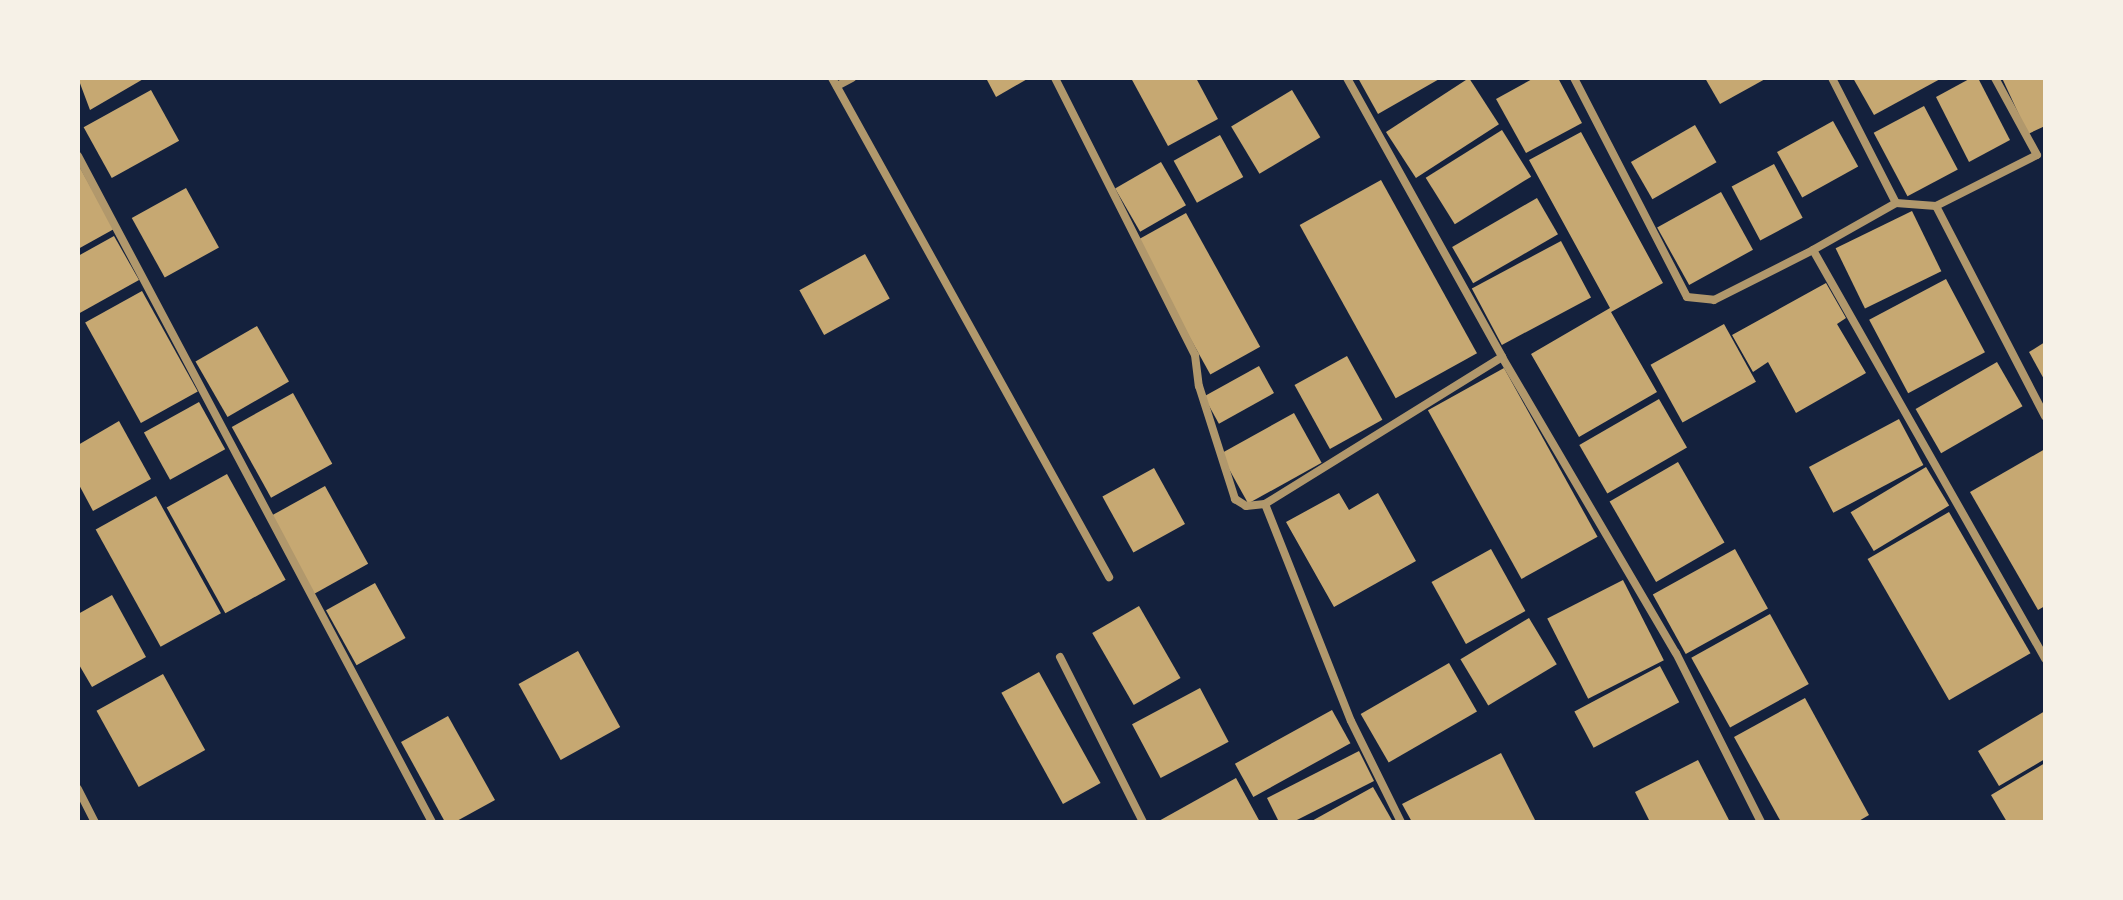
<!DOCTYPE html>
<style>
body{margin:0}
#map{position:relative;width:2123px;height:900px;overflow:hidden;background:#14213d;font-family:"Fira Sans Condensed",sans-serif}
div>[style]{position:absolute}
.building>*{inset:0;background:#c6a872;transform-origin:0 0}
.minor>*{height:8px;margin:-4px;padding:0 4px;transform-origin:4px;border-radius:4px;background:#b1986c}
span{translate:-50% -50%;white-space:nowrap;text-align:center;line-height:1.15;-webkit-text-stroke:7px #f6f1e7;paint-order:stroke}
.frame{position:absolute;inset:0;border:80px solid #f6f1e7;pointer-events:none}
</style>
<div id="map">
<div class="building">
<div style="clip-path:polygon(78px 78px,145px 78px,90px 110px)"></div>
<div style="clip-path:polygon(986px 78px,1029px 78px,996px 97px)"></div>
<div style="clip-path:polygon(1131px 78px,1196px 78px,1218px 119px,1168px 146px)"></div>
<div style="clip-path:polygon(1358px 78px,1441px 78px,1378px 114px)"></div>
<div style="left:1469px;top:78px;width:55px;height:99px;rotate:57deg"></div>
<div style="clip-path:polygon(1534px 78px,1558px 78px,1582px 123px,1526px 153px,1496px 99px)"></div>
<div style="clip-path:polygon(1705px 78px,1767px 78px,1720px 104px)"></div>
<div style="clip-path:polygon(1853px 78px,1942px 78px,1874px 115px)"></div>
<div style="clip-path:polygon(1971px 78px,1978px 78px,2010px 140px,1969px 162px,1936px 97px)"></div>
<div style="clip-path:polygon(2002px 78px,2045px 78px,2045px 126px,2028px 134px)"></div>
<div style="left:151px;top:90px;width:58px;height:77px;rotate:61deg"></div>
<div style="left:1292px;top:90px;width:55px;height:71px;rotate:59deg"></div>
<div style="left:1924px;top:106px;width:72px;height:57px;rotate:62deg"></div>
<div style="left:1833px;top:121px;width:52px;height:64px;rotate:61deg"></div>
<div style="left:1695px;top:125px;width:43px;height:74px;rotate:60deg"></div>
<div style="left:1502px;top:130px;width:55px;height:90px;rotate:58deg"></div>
<div style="clip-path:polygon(1581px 132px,1663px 283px,1611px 312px,1657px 392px,1579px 437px,1531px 354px,1610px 308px,1529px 160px)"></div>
<div style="left:1220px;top:135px;width:48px;height:53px;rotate:61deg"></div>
<div style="left:1161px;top:162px;width:50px;height:53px;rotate:60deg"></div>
<div style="clip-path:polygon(78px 164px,114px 229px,78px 249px)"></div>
<div style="left:1774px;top:164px;width:61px;height:48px;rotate:62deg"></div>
<div style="left:1381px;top:180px;width:198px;height:93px;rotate:61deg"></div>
<div style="left:186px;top:188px;width:68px;height:62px;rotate:61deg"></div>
<div style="left:1721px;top:192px;width:66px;height:73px;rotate:61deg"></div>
<div style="left:1537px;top:198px;width:42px;height:98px;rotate:60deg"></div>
<div style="left:1912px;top:211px;width:67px;height:85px;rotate:64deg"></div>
<div style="left:1186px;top:213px;width:153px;height:57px;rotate:61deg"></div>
<div style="clip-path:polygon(114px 236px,139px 280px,78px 314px,78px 256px)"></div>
<div style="left:1561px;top:241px;width:64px;height:101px;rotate:62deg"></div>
<div style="left:865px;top:254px;width:51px;height:75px;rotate:61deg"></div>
<div style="left:1946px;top:279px;width:83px;height:87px;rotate:62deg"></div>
<div style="clip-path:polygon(1826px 283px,1846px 318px,1837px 324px,1866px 373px,1796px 413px,1768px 362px,1753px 372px,1732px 335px)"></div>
<div style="left:142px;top:291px;width:115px;height:65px;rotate:61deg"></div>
<div style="left:1724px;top:324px;width:66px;height:84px;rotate:61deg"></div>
<div style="left:257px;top:326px;width:64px;height:71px;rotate:60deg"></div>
<div style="clip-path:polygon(2045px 342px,2045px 381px,2029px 352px)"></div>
<div style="left:1347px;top:356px;width:73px;height:60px;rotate:61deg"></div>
<div style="left:1997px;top:362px;width:51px;height:94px;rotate:60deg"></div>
<div style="left:1259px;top:366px;width:31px;height:63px;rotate:61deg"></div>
<div style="left:1504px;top:368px;width:193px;height:87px;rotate:61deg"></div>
<div style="left:293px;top:393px;width:81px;height:70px;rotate:61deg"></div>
<div style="left:1659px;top:399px;width:56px;height:92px;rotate:60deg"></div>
<div style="left:199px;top:402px;width:54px;height:63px;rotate:61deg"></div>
<div style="left:1294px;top:413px;width:57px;height:84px;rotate:61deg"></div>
<div style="left:1899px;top:419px;width:52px;height:102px;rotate:62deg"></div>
<div style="clip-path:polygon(119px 421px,151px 479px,93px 511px,78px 483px,78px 445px)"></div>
<div style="clip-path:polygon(2045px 449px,2045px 606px,2038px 610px,1970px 492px)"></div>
<div style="left:1678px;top:462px;width:93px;height:79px;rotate:60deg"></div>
<div style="left:1926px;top:467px;width:45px;height:88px;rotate:59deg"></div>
<div style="left:1154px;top:468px;width:64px;height:59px;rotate:61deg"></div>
<div style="left:227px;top:474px;width:121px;height:69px;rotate:61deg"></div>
<div style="left:325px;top:486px;width:89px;height:62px;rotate:61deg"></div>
<div style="clip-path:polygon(1339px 493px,1349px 510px,1378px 493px,1416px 561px,1334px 607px,1286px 522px)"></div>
<div style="left:156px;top:496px;width:134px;height:69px;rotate:61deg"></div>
<div style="left:1949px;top:512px;width:163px;height:94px;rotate:60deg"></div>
<div style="left:1491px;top:549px;width:71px;height:68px;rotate:61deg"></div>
<div style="left:1735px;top:549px;width:68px;height:94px;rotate:61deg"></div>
<div style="left:1623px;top:580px;width:90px;height:85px;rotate:63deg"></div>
<div style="left:375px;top:583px;width:63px;height:56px;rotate:61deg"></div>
<div style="clip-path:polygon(112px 595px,146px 657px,92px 687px,78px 663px,78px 614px)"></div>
<div style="left:1139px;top:606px;width:83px;height:54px;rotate:60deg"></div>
<div style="left:1770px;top:614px;width:80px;height:90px;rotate:61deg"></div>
<div style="left:1529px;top:618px;width:54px;height:80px;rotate:59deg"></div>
<div style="left:578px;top:651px;width:87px;height:68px;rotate:61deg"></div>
<div style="left:1449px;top:663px;width:56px;height:102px;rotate:60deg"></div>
<div style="left:1660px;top:666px;width:41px;height:97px;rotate:62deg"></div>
<div style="left:1039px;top:672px;width:127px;height:43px;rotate:61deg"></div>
<div style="left:163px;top:674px;width:87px;height:76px;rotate:61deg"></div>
<div style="left:1200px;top:688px;width:61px;height:77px;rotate:62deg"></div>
<div style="clip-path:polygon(1805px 698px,1869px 815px,1857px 822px,1781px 822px,1734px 737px)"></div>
<div style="left:1332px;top:710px;width:38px;height:111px;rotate:61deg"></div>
<div style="clip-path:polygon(2045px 711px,2045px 759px,1999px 786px,1978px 751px)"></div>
<div style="clip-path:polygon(448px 716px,495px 800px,455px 822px,445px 822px,401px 742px)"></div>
<div style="clip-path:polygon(1359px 751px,1374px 781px,1293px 822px,1279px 822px,1267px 798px)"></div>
<div style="clip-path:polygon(1501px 753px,1536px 822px,1412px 822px,1402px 804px)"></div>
<div style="clip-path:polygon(1698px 760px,1730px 822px,1650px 822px,1635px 792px)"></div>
<div style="clip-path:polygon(2045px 763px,2045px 822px,2007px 822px,1991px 795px)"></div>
<div style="clip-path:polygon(1236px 778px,1260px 822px,1157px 822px)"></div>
<div style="clip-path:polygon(1373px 787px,1393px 822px,1310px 822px)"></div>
</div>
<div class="minor">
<div style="left:832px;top:78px;width:571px;rotate:60.96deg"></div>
<div style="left:1055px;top:78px;width:310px;rotate:63.2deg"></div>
<div style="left:1195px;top:355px;width:31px;rotate:83deg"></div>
<div style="left:1199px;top:386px;width:119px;rotate:72.3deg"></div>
<div style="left:1235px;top:499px;width:13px;rotate:32deg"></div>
<div style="left:1246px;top:506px;width:19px;rotate:-6deg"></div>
<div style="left:1265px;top:504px;width:279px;rotate:-31.8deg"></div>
<div style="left:1347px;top:78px;width:319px;rotate:60.9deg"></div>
<div style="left:1502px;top:357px;width:343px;rotate:59.6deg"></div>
<div style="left:1676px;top:653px;width:189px;rotate:63.3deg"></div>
<div style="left:1574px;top:78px;width:246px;rotate:62.7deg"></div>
<div style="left:1687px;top:297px;width:27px;rotate:6deg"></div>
<div style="left:1714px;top:300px;width:111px;rotate:-26.8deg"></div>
<div style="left:1832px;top:78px;width:140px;rotate:62.9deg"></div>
<div style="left:1896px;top:203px;width:40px;rotate:4.3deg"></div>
<div style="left:837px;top:86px;width:17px;rotate:-28deg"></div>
<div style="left:78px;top:156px;width:754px;rotate:62.01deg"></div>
<div style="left:1896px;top:203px;width:95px;rotate:150.5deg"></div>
<div style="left:1813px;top:250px;width:470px;rotate:60.4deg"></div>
<div style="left:1936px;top:206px;width:237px;rotate:62.6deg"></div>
<div style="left:1936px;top:206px;width:113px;rotate:-26.8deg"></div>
<div style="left:2037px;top:155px;width:88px;rotate:-118.6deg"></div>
<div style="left:1265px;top:504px;width:233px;rotate:68.4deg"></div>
<div style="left:1351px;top:721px;width:113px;rotate:63.7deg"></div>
<div style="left:1060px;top:657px;width:185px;rotate:63.3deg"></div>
<div style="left:78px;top:789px;width:37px;rotate:63deg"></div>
</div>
<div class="frame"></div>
</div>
